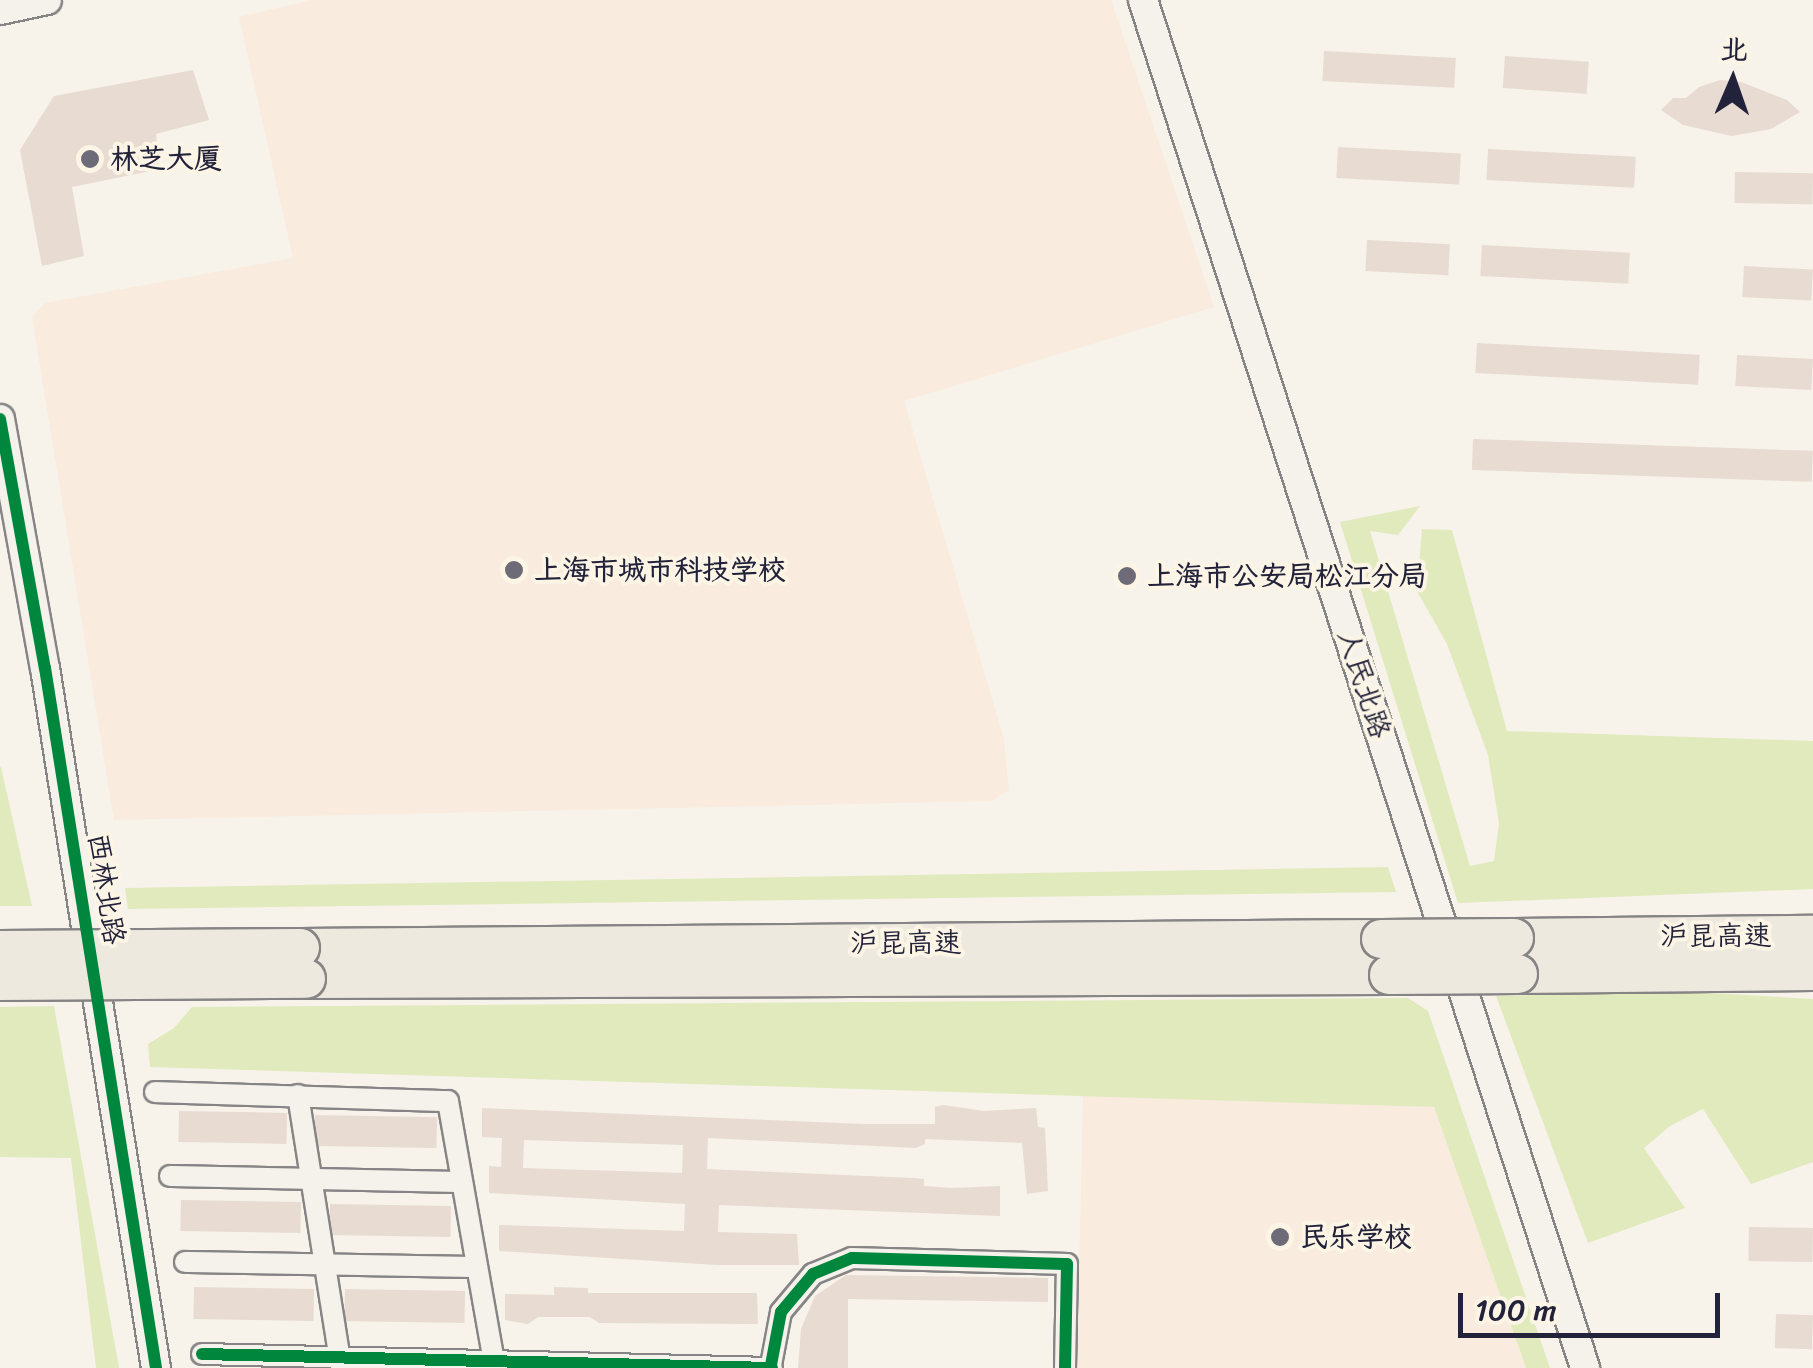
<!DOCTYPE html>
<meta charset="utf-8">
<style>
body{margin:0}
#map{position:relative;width:1813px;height:1368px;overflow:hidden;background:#f7f3ea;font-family:Sriracha,"LXGW WenKai TC",sans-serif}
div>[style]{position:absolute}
.built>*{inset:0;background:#f9ebdd}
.green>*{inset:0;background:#e0eabd}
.building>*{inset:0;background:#e7dbd2;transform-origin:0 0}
.roads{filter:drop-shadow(2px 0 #868485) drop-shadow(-2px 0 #868485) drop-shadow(0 2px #868485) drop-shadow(0 -2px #868485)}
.street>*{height:20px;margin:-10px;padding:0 10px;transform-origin:10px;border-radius:10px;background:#f5f2ec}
.secondary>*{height:28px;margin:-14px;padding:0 14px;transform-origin:14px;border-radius:14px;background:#f5f2ec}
.highway>*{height:38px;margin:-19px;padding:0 19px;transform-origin:19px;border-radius:19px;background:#eee9df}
.bridges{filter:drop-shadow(2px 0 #868485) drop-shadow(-2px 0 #868485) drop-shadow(0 2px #868485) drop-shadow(0 -2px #868485)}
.highway-bridge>*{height:38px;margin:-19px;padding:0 19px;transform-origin:19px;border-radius:19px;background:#eee9df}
.cycleway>*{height:12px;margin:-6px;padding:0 6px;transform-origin:6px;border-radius:6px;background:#00873e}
.dots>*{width:28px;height:28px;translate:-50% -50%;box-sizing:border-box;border:5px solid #fcf5e5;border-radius:50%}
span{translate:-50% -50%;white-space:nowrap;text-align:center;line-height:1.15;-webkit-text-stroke:8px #fcf5e5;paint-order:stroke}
.poi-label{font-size:28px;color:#22223b;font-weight:700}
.left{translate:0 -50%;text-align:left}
.street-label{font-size:28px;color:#22223b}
.north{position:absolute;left:1683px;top:30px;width:100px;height:100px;-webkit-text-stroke:8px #fcf5e5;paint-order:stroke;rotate:2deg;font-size:28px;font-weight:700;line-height:40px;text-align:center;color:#22223b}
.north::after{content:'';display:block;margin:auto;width:35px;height:45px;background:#22223b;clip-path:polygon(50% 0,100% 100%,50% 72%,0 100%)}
.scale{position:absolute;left:1458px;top:1293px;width:262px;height:45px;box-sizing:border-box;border:5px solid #22223b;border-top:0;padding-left:12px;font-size:30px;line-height:35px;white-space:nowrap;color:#22223b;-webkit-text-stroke:8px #fcf5e5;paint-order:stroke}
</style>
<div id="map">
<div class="built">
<div style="clip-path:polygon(312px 0,1111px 0,1214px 307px,904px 401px,1004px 739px,1009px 790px,992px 801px,114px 820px,32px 317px,45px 303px,293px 258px,239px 17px)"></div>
<div style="clip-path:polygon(1083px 1095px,1434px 1107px,1526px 1368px,1077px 1368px)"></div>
</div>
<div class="green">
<div style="clip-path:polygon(1420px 506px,1398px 535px,1370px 531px,1470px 866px,1494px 861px,1499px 823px,1488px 755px,1447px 644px,1417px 591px,1422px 529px,1452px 530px,1507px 731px,1813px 741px,1813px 889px,1458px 903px,1340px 522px)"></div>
<div style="clip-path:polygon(0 767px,1px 767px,32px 906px,0 906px)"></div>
<div style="clip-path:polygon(1388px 867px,1396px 892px,128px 909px,125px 888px)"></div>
<div style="clip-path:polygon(1677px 991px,1813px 999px,1813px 1162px,1751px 1184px,1703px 1109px,1670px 1126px,1644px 1148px,1685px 1208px,1588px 1243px,1496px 996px)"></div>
<div style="clip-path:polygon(1408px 998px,1428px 1011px,1550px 1368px,1526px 1368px,1434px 1107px,150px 1067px,148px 1044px,174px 1028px,192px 1007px)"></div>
<div style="clip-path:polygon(54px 1006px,119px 1368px,96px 1368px,71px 1158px,0 1157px,0 1007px)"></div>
</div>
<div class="building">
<div style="left:1324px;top:51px;width:132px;height:30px;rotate:3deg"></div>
<div style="left:1505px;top:56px;width:84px;height:32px;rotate:4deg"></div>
<div style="clip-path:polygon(193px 70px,209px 120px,156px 134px,160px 169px,72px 187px,84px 256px,42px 266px,20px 150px,54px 96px)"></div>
<div style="clip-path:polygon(1720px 80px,1741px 82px,1787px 100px,1800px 112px,1771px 129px,1732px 136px,1683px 125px,1661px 110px,1673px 98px,1686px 98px,1699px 87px)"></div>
<div style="left:1338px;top:147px;width:123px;height:31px;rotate:3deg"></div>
<div style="left:1488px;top:149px;width:148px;height:31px;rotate:3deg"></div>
<div style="left:1735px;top:172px;width:78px;height:31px;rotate:1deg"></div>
<div style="left:1367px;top:240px;width:83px;height:31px;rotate:3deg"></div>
<div style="left:1482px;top:245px;width:148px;height:31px;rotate:3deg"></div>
<div style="left:1744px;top:266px;width:69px;height:31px;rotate:3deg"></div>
<div style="left:1477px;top:343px;width:223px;height:30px;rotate:3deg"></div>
<div style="left:1737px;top:355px;width:76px;height:31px;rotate:3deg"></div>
<div style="left:1473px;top:439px;width:340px;height:31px;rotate:2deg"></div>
<div style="clip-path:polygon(evenodd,943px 1105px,984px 1111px,1036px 1108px,1038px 1127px,1045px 1128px,1048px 1191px,1027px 1194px,1022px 1143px,925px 1139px,925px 1144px,916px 1148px,708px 1138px,707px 1169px,914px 1178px,924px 1179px,924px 1186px,953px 1188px,1000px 1186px,1000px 1216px,719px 1205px,718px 1232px,797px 1234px,799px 1265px,716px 1265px,499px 1251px,499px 1225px,684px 1231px,685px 1204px,489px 1193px,489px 1166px,501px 1167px,502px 1138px,482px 1137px,482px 1108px,863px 1124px,935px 1124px,935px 1107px,943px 1105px,524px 1140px,683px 1145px,682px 1173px,523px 1168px,524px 1140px)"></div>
<div style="left:179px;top:1111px;width:108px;height:31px;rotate:1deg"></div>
<div style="left:315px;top:1115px;width:122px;height:31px;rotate:1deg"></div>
<div style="left:181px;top:1200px;width:120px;height:31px;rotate:1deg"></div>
<div style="left:330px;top:1204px;width:121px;height:31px;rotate:1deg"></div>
<div style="left:1749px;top:1227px;width:64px;height:34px;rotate:1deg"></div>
<div style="clip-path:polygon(846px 1275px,1048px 1278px,1048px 1302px,848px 1299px,848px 1368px,798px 1368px,801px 1329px,815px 1296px)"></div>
<div style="left:194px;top:1287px;width:120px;height:32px;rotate:1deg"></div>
<div style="clip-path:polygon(554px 1287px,588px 1288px,588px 1293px,757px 1293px,758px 1324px,599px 1323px,590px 1317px,538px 1317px,528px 1324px,505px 1320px,505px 1294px,554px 1295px)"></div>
<div style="left:345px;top:1289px;width:120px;height:32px;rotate:1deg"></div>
<div style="left:1776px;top:1314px;width:37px;height:34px;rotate:2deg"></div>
</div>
<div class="roads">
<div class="street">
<div style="left:155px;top:1092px;width:293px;rotate:1.8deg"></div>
<div style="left:448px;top:1101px;width:271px;rotate:80deg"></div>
<div style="left:298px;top:1095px;width:276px;rotate:81deg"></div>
<div style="left:170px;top:1176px;width:291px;rotate:1.2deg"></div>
<div style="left:185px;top:1262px;width:292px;rotate:1deg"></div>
<div style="left:202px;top:1354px;width:570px;rotate:1.41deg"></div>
<div style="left:771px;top:1365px;width:54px;rotate:-79.3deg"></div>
<div style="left:781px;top:1312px;width:50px;rotate:-49.9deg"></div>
<div style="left:813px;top:1274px;width:42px;rotate:-22.3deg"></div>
<div style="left:852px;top:1258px;width:215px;rotate:1.6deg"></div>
<div style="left:1067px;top:1264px;width:104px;rotate:91.1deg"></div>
</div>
<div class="secondary">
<div style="left:1143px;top:0;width:1438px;rotate:72.09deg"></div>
<div style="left:0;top:10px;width:48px;rotate:-12deg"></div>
<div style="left:0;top:419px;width:253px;rotate:79.8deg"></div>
<div style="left:45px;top:668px;width:709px;rotate:80.99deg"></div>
</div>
<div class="highway">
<div style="left:1514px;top:938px;width:299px;rotate:-0.6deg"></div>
<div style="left:300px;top:948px;width:1081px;rotate:-0.48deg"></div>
<div style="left:1518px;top:974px;width:295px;rotate:-0.6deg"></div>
<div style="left:306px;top:979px;width:1083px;rotate:-0.21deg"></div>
</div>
</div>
<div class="bridges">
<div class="highway-bridge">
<div style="left:1381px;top:939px;width:133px;rotate:-0.4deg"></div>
<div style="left:0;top:950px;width:300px;rotate:-0.4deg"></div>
<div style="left:1389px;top:975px;width:129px;rotate:-0.4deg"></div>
<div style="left:0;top:981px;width:306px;rotate:-0.4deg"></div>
</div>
</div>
<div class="cycleway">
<div style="left:0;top:419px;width:253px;rotate:79.8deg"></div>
<div style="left:45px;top:668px;width:709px;rotate:80.99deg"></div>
<div style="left:202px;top:1354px;width:570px;rotate:1.41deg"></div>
<div style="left:771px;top:1365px;width:54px;rotate:-79.3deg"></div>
<div style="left:781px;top:1312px;width:50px;rotate:-49.9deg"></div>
<div style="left:813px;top:1274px;width:42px;rotate:-22.3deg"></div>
<div style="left:852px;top:1258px;width:215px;rotate:1.6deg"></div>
<div style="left:1067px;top:1264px;width:104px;rotate:91.1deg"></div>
</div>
<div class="dots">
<div style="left:90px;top:159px;background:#6d6b78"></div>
<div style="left:514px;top:570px;background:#6d6b78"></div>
<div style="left:1127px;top:576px;background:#6d6b78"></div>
<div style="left:1280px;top:1237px;background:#6d6b78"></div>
</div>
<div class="poi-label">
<span class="left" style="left:110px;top:159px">林芝大厦</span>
<span class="left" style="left:534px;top:570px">上海市城市科技学校</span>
<span class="left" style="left:1147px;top:576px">上海市公安局松江分局</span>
<span class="left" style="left:1300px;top:1237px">民乐学校</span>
</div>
<div class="street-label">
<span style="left:1364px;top:684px;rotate:72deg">人民北路</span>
<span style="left:106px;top:889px;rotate:81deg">西林北路</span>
<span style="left:1716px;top:936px">沪昆高速</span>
<span style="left:906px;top:943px">沪昆高速</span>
</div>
<div class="north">北</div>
<div class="scale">100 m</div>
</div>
